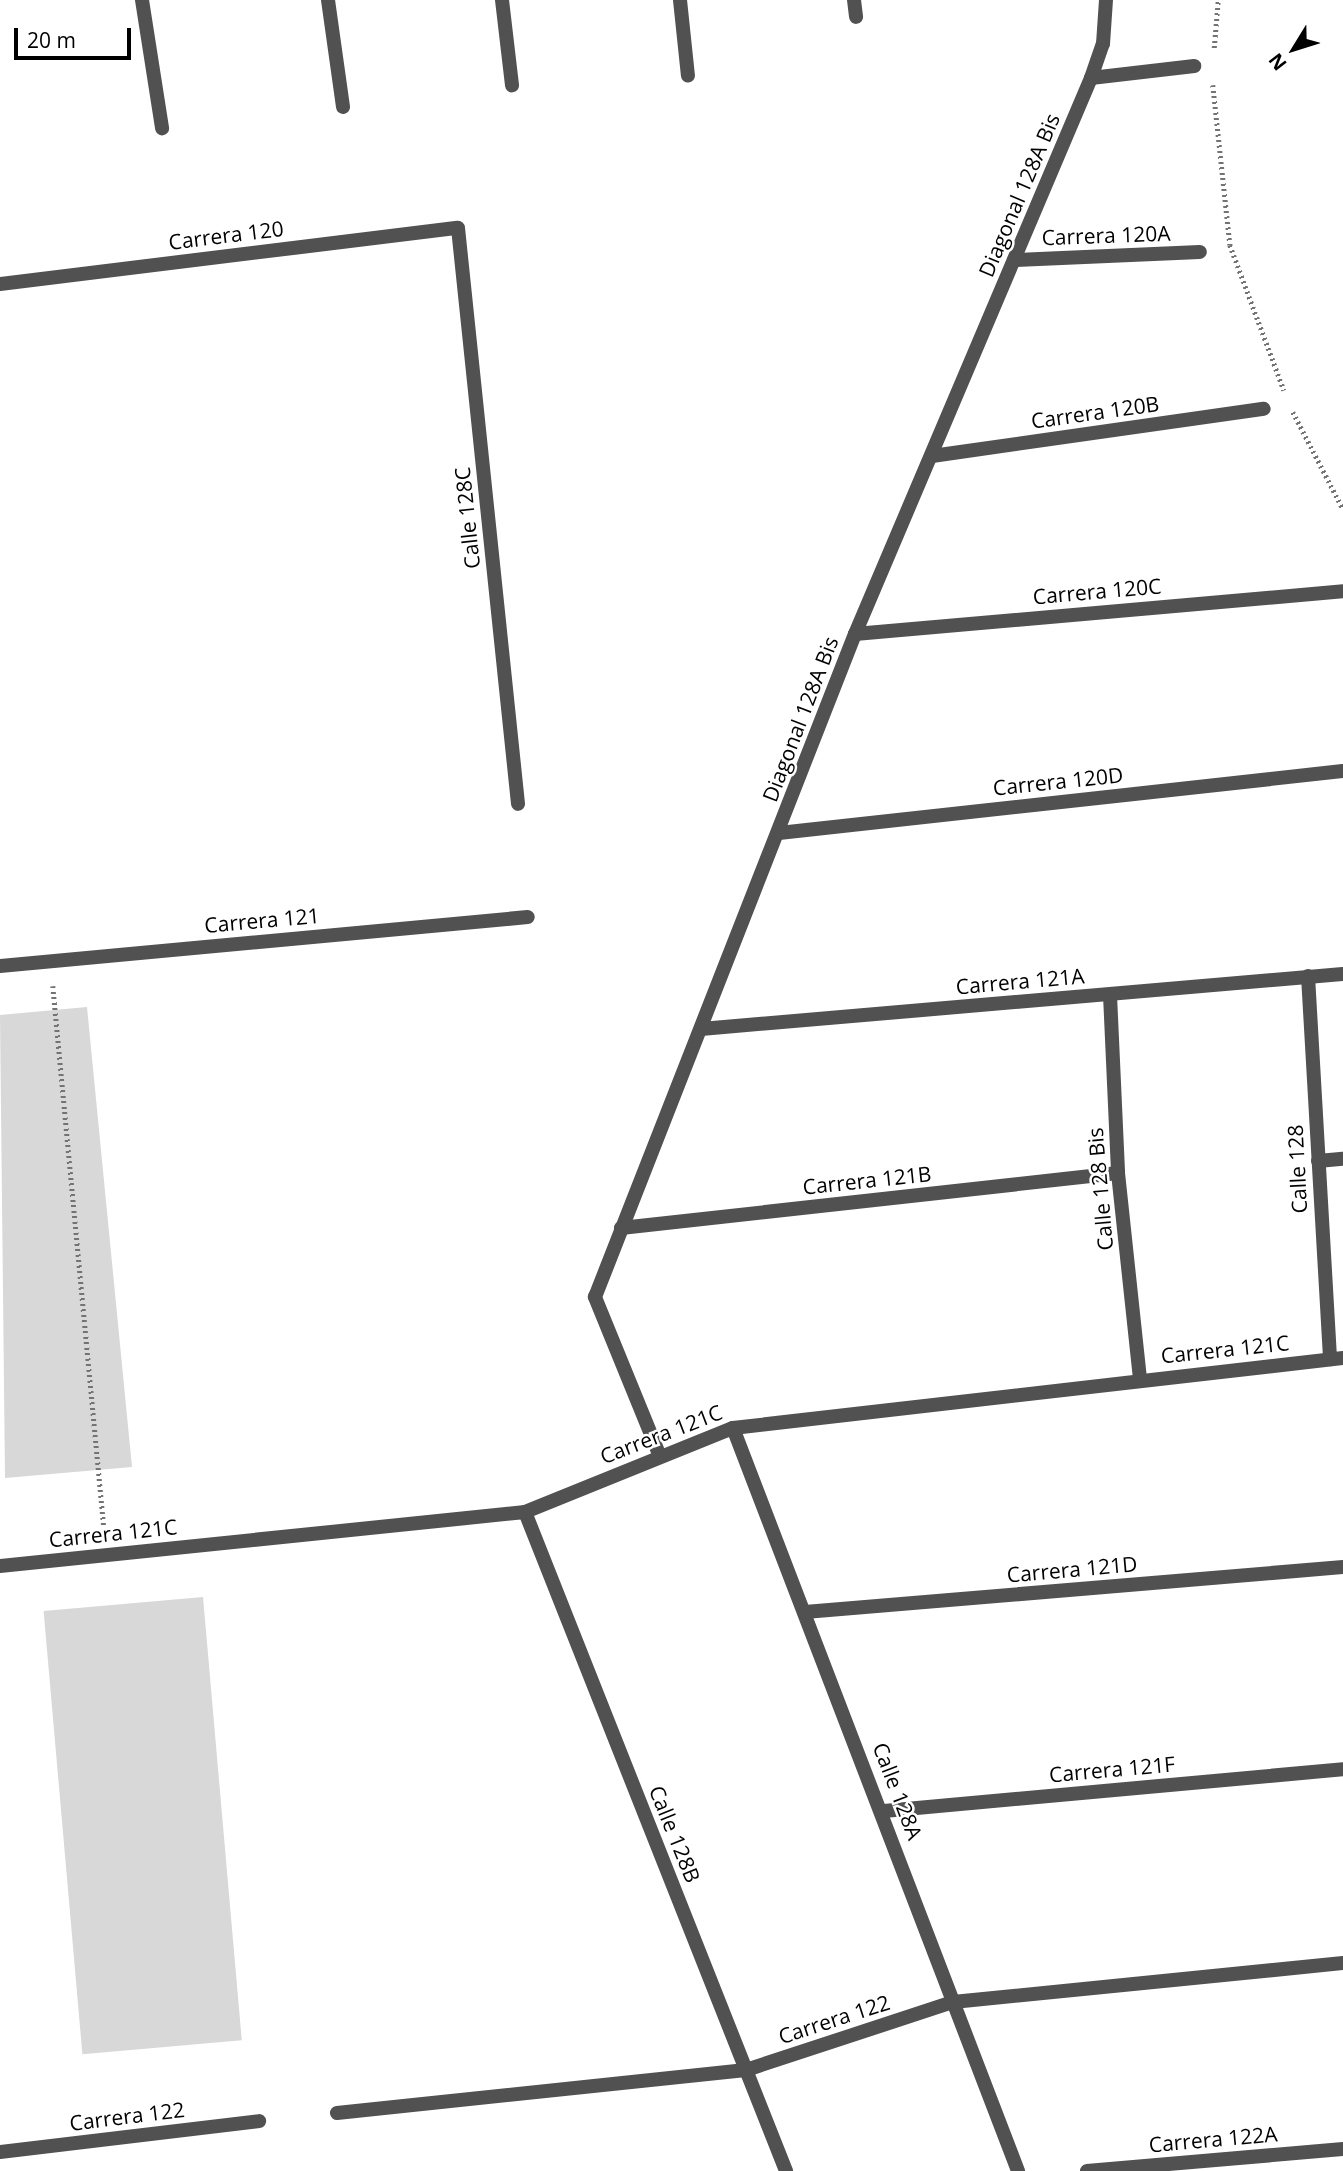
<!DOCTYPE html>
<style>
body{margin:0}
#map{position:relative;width:1343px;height:2171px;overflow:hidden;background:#fff;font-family:"Open Sans",sans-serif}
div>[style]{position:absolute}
.green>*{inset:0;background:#d8d8d8;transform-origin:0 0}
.path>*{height:4.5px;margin-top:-2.25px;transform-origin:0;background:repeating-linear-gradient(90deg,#737373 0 2px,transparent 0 5.5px)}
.service>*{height:14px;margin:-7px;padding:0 7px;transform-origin:7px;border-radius:7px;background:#515151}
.minor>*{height:14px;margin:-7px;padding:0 7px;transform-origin:7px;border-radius:7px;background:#515151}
span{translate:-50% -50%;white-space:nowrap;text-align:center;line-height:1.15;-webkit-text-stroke:5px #fff;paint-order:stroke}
.street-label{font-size:21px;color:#000}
.north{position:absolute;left:1259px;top:14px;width:70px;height:70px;-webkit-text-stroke:5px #fff;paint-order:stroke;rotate:232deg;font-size:19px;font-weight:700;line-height:28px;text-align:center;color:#000}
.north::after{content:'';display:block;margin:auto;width:24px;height:32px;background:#000;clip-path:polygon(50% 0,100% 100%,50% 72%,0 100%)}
.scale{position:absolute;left:14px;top:28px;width:117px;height:32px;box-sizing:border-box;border:4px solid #000;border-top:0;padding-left:9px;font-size:21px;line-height:24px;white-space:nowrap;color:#000;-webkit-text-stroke:5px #fff;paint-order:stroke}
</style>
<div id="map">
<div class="green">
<div style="clip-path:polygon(87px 1007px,132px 1467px,5px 1478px,0 1015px)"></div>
<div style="left:203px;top:1597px;width:445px;height:160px;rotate:85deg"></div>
</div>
<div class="path">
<div style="left:1214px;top:48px;width:48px;rotate:-85.2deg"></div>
<div style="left:1213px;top:85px;width:161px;rotate:83.9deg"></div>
<div style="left:1230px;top:245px;width:155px;rotate:69.6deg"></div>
<div style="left:1293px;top:412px;width:109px;rotate:62.7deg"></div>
<div style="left:53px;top:986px;width:544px;rotate:84.62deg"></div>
</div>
<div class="service">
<div style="left:337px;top:2113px;width:411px;rotate:-6deg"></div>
<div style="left:0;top:2152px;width:261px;rotate:-6.8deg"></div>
</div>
<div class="minor">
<div style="left:142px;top:0;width:130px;rotate:81.1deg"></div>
<div style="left:328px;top:0;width:108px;rotate:82deg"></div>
<div style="left:502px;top:0;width:86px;rotate:83.3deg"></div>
<div style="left:680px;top:0;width:76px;rotate:84deg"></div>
<div style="left:854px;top:0;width:17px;rotate:83deg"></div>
<div style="left:1091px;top:78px;width:104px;rotate:-6.6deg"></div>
<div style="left:1014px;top:260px;width:186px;rotate:-2.5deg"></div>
<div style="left:0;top:284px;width:461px;rotate:-7deg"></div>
<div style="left:458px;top:228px;width:579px;rotate:84.05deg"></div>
<div style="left:932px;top:456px;width:335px;rotate:-8.1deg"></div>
<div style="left:855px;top:634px;width:490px;rotate:-5deg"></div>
<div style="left:779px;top:833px;width:567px;rotate:-6.27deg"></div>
<div style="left:0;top:966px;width:530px;rotate:-5.3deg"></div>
<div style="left:1308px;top:976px;width:384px;rotate:86.7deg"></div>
<div style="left:1110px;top:995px;width:178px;rotate:87.4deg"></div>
<div style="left:1118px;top:1173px;width:207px;rotate:83.9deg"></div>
<div style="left:701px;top:1029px;width:644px;rotate:-4.9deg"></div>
<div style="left:1318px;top:1161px;width:25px;rotate:-5deg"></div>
<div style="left:621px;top:1228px;width:500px;rotate:-6.31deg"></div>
<div style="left:733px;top:1428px;width:796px;rotate:69.01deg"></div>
<div style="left:659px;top:1454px;width:170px;rotate:-112.2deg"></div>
<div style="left:595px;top:1297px;width:712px;rotate:-68.59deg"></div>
<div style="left:855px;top:634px;width:604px;rotate:-67deg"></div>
<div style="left:1091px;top:78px;width:36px;rotate:-71deg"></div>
<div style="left:1103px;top:44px;width:44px;rotate:-86.1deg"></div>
<div style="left:525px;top:1512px;width:709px;rotate:68.39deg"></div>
<div style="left:0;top:1566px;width:528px;rotate:-5.87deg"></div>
<div style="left:525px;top:1512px;width:224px;rotate:-22deg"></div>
<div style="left:733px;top:1428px;width:614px;rotate:-6.55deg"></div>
<div style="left:805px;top:1612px;width:540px;rotate:-4.78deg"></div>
<div style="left:884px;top:1811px;width:461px;rotate:-5.2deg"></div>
<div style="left:746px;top:2070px;width:218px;rotate:-18.2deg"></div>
<div style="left:953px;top:2002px;width:392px;rotate:-5.7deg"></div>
<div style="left:1087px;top:2171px;width:257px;rotate:-4.9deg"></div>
</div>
<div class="street-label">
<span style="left:1019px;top:195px;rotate:-67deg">Diagonal 128A Bis</span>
<span style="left:226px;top:235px;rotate:-7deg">Carrera 120</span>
<span style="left:1106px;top:235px;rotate:-2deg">Carrera 120A</span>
<span style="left:1095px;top:412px;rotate:-8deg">Carrera 120B</span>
<span style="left:467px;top:518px;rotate:-96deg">Calle 128C</span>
<span style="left:1097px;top:591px;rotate:-5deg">Carrera 120C</span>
<span style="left:800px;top:719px;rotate:-69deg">Diagonal 128A Bis</span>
<span style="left:1058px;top:781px;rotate:-6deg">Carrera 120D</span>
<span style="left:262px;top:920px;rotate:-5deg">Carrera 121</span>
<span style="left:1020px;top:981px;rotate:-5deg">Carrera 121A</span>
<span style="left:1297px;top:1169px;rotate:-93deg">Calle 128</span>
<span style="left:867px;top:1180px;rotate:-6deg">Carrera 121B</span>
<span style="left:1100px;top:1189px;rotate:-95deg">Calle 128 Bis</span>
<span style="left:1225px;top:1349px;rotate:-6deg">Carrera 121C</span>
<span style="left:661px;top:1434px;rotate:-21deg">Carrera 121C</span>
<span style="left:113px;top:1533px;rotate:-6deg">Carrera 121C</span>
<span style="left:1072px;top:1569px;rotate:-5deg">Carrera 121D</span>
<span style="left:1112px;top:1769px;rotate:-5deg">Carrera 121F</span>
<span style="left:898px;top:1791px;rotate:69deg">Calle 128A</span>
<span style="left:675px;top:1834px;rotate:68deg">Calle 128B</span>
<span style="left:834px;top:2019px;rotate:-18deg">Carrera 122</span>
<span style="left:127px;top:2116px;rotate:-7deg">Carrera 122</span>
<span style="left:1213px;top:2139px;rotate:-5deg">Carrera 122A</span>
</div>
<div class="north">N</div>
<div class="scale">20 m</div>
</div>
